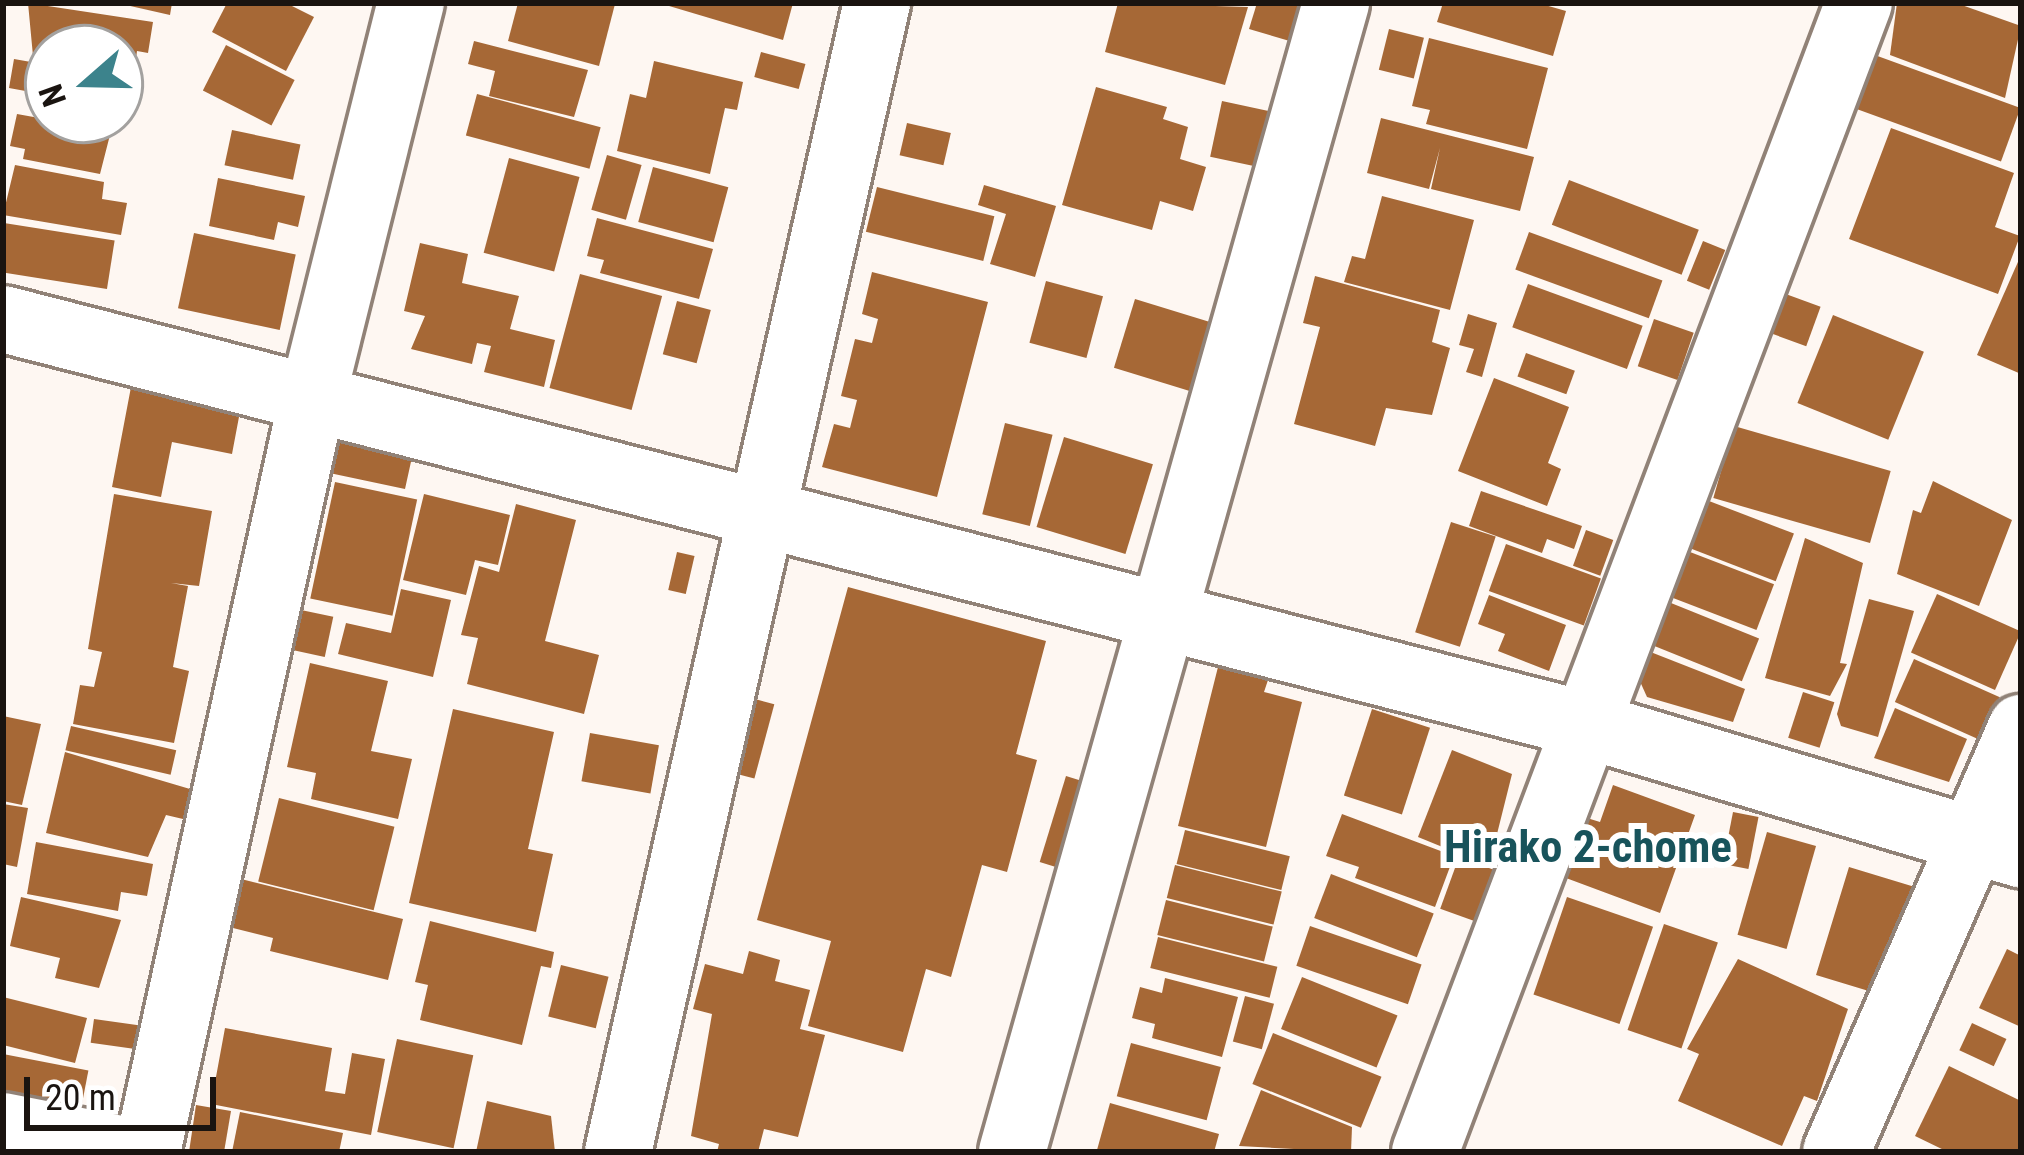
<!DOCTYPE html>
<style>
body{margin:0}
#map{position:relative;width:2024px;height:1155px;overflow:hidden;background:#fef7f2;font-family:"Roboto Condensed",sans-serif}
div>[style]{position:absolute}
.building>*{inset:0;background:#a66836;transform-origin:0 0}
.roads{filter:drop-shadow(3px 0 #918277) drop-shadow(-3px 0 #918277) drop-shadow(0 3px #918277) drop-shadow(0 -3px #918277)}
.minor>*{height:66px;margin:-33px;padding:0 33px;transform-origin:33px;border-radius:33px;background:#fff}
span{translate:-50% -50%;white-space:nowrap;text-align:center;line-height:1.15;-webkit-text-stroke:12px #fff;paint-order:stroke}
.neighbourhood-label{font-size:45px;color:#18535b;font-weight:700}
.frame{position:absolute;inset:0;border:6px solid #1a1410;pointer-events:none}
.north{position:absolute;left:24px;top:24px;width:120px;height:120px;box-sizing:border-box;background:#fff;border:3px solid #a3a19f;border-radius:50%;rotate:250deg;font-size:33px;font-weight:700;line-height:48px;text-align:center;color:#1a1410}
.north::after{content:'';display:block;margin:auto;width:42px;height:54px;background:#3c838c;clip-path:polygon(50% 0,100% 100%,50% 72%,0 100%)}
.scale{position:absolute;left:24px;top:1077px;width:192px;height:54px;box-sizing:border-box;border:6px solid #1a1410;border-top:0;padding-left:15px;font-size:36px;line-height:42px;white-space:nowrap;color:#1a1410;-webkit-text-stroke:9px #fff;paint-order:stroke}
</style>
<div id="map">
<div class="building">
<div style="clip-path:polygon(28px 3px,153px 22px,148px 53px,137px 51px,134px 74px,120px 71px,120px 48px,33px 56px)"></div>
<div style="clip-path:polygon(117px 3px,172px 3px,170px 15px)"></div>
<div style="clip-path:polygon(227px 3px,286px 3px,314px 17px,286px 71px,212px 32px)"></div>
<div style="clip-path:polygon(518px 3px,615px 4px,599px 66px,508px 41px)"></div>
<div style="clip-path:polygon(659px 3px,793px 3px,783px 40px)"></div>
<div style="clip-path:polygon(1118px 3px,1248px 7px,1225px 85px,1105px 52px)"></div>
<div style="clip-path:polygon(1257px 3px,1305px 3px,1293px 42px,1249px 29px)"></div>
<div style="clip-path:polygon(1443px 3px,1538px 3px,1566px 11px,1553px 56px,1437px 22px)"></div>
<div style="clip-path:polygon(1897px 3px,1956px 3px,2021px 26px,2005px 98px,1890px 55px)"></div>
<div style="left:1389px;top:29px;width:36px;height:42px;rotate:14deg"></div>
<div style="clip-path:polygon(1429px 38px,1548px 68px,1527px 149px,1426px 124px,1430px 110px,1412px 106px)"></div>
<div style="clip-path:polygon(474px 41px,588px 70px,574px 117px,489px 96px,495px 71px,468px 64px)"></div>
<div style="left:226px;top:45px;width:77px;height:51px;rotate:27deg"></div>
<div style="left:761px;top:52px;width:46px;height:26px;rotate:15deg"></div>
<div style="left:1872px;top:54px;width:158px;height:57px;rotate:20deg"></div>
<div style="clip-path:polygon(14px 59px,48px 65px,48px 111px,38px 109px,42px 94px,9px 88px)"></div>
<div style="clip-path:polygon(654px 61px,743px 82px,737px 110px,725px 108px,710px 174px,617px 151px,630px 94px,646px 98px)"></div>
<div style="clip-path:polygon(1096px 87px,1167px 107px,1163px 119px,1188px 127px,1180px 159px,1206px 167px,1193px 211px,1160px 201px,1152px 230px,1062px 205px)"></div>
<div style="left:477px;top:94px;width:128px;height:43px;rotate:15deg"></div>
<div style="left:1222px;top:101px;width:53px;height:57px;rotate:12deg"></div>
<div style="clip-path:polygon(17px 114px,111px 131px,100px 174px,23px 159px,25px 149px,10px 146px)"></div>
<div style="clip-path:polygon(1381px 118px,1534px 157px,1520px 211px,1431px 189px,1440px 148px,1429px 189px,1367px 173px)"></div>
<div style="left:907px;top:123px;width:45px;height:33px;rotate:13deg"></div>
<div style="clip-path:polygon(1891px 128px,2014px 173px,1995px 227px,2020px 236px,1998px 294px,1849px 239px)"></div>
<div style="left:232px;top:130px;width:70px;height:36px;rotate:12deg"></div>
<div style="left:607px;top:155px;width:36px;height:57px;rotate:16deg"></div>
<div style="left:509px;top:158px;width:73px;height:98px;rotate:15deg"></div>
<div style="clip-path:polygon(15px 165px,104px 182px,102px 199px,127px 203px,121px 235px,3px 215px)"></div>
<div style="left:653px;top:167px;width:78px;height:57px;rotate:15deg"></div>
<div style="clip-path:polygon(218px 178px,305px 196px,298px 227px,278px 222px,274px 240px,209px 226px)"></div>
<div style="left:1569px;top:180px;width:139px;height:48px;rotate:21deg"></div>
<div style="clip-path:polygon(984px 185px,1056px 206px,1035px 277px,990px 264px,1006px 214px,978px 205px)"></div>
<div style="left:877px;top:187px;width:121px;height:46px;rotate:14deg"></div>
<div style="clip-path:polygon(1382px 196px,1474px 220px,1450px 310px,1344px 282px,1352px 256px,1365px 259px)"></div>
<div style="clip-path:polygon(597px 218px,713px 249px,699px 299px,600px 273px,604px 260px,587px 256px)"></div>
<div style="left:4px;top:223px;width:112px;height:49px;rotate:9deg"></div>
<div style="left:1529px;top:232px;width:142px;height:40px;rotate:20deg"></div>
<div style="left:194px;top:233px;width:104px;height:77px;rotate:12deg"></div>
<div style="left:1703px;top:241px;width:24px;height:43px;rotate:22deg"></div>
<div style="clip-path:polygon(420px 243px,468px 254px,462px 283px,519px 296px,510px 329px,555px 340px,544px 387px,484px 372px,491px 346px,477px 343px,472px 364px,411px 349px,425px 316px,404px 311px)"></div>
<div style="clip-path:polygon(2021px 255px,2021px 374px,1977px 355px)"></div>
<div style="clip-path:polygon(872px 272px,988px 302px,937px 497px,822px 467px,834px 424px,850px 428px,857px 400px,841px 396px,855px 339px,872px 343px,878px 319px,862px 314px)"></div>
<div style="left:580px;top:274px;width:85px;height:118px;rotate:15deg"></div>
<div style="clip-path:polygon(1315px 276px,1440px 310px,1432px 342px,1450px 348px,1432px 415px,1386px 408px,1375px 446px,1294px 424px,1320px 327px,1303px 323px)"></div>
<div style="left:1046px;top:281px;width:59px;height:64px;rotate:15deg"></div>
<div style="left:1528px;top:284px;width:122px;height:46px;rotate:20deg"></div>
<div style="left:1783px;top:293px;width:40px;height:42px;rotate:20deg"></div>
<div style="left:1135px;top:299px;width:80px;height:72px;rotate:17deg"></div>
<div style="left:677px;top:301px;width:35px;height:55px;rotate:15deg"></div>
<div style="clip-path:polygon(1468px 314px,1497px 323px,1482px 377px,1466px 372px,1474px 349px,1459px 345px)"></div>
<div style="left:1833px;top:315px;width:98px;height:95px;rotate:22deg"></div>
<div style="left:1654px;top:319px;width:42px;height:50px;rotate:19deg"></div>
<div style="left:1526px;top:353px;width:52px;height:25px;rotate:20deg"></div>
<div style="clip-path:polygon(1494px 378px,1569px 407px,1548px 463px,1561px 469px,1547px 506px,1458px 471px)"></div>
<div style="clip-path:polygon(131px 387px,242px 401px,232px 454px,172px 442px,161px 497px,112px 487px)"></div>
<div style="left:1005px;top:423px;width:49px;height:94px;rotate:14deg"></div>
<div style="clip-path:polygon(347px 425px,416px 439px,405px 489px,320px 471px,327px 437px,343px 442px)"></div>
<div style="left:1734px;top:426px;width:163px;height:75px;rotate:16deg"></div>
<div style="left:1064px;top:437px;width:93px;height:94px;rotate:17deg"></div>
<div style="clip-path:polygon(1933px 481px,2012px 520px,1979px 606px,1897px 574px,1913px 510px,1921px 513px)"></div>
<div style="left:335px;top:482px;width:84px;height:119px;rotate:12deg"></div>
<div style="clip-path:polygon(1481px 491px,1582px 526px,1574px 549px,1547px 539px,1542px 553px,1469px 526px)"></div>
<div style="clip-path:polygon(114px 494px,212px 511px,199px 586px,171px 583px,188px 586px,173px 667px,189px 671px,174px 743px,73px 724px,80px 685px,94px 687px,102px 652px,88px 649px)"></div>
<div style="clip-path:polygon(424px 494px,510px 515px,498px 565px,475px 560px,466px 595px,403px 580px)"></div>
<div style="left:1709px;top:501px;width:91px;height:51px;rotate:21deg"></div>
<div style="clip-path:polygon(516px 504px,576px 520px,545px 641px,599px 655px,584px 714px,467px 684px,478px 638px,461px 635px,479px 566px,499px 572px)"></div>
<div style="left:1451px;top:522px;width:47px;height:116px;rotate:18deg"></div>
<div style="left:1586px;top:530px;width:29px;height:38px;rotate:20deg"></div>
<div style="clip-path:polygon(1805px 538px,1863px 563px,1840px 663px,1847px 664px,1830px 696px,1765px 678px)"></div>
<div style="left:1506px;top:544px;width:101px;height:50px;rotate:20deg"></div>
<div style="left:677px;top:552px;width:18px;height:39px;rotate:13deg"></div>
<div style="left:1690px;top:552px;width:90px;height:49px;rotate:21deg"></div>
<div style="clip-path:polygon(848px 587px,1046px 641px,1016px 754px,1037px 760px,1007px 872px,982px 865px,951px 977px,926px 969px,903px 1052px,808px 1026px,831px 941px,757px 920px)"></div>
<div style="clip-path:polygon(401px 589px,451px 600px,433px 677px,338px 654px,346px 623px,391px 633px)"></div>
<div style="left:1937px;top:594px;width:92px;height:64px;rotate:24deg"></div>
<div style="clip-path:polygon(1489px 595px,1566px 625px,1549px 671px,1498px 651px,1505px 634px,1478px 624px)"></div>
<div style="clip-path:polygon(1869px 599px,1914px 611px,1878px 737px,1841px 726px,1837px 714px)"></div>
<div style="left:1671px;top:603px;width:95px;height:46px;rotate:22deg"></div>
<div style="left:301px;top:610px;width:33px;height:41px;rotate:12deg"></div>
<div style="clip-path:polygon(1648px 651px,1745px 689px,1733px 722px,1647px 697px,1638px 677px)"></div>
<div style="left:1914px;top:659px;width:94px;height:47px;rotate:24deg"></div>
<div style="clip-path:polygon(310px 663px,388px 681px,371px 751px,412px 759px,398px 819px,311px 799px,316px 773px,287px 767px)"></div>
<div style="clip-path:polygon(1218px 667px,1268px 680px,1264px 692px,1302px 702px,1266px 847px,1178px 826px)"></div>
<div style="left:1803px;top:692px;width:33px;height:48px;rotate:18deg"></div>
<div style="left:755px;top:699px;width:20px;height:77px;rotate:15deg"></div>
<div style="clip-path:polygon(1895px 708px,1967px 739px,1949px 782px,1874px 758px)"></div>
<div style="clip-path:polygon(453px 709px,554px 732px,528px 849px,553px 854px,536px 932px,409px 903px)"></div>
<div style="left:1372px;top:709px;width:61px;height:91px;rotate:18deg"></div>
<div style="clip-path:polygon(3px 716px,41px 724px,22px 805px,3px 801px)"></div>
<div style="left:71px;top:726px;width:108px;height:25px;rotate:13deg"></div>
<div style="left:590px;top:733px;width:70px;height:49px;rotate:10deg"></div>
<div style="clip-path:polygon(1452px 750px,1512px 774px,1489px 866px,1418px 837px)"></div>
<div style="clip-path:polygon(65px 752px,190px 789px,183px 819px,166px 815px,148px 857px,46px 833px)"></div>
<div style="left:1066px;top:776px;width:21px;height:90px;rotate:17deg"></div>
<div style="clip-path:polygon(1613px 785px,1695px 815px,1660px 913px,1566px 878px,1587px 818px,1600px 822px)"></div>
<div style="left:279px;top:798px;width:119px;height:86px;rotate:14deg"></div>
<div style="clip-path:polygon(3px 804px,28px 808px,17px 867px,3px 864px)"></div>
<div style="left:1733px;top:812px;width:26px;height:53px;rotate:11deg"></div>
<div style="clip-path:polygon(1342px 814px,1454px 856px,1435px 907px,1355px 878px,1359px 867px,1326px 856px)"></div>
<div style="left:1185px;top:830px;width:108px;height:35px;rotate:14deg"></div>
<div style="left:1767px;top:832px;width:51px;height:107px;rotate:16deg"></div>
<div style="clip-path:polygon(36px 842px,153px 864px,147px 896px,121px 892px,118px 911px,27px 894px)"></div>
<div style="left:1459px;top:857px;width:37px;height:55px;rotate:20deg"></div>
<div style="left:1175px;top:865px;width:110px;height:34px;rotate:14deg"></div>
<div style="clip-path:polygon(1849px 867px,1928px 891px,1909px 955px,1885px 948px,1872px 992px,1816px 975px)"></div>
<div style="left:1331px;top:874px;width:110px;height:47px;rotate:21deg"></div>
<div style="clip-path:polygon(241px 879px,403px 919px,388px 980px,270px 951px,273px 938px,229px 927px)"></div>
<div style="clip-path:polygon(21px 897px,121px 920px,99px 988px,55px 978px,60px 958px,10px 946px)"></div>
<div style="left:1567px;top:897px;width:91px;height:103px;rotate:19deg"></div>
<div style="left:1166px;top:900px;width:110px;height:36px;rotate:14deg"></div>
<div style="clip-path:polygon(430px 921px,554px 952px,551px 968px,541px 966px,522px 1045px,420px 1020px,428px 985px,415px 982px)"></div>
<div style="left:1664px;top:924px;width:57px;height:112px;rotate:19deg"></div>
<div style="left:1310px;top:926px;width:118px;height:42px;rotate:19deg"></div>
<div style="left:1158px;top:937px;width:123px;height:32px;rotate:14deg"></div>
<div style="clip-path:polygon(2007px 949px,2021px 956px,2021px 1027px,1979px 1008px)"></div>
<div style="clip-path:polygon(749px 951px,780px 960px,775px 981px,810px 990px,800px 1029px,825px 1035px,798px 1137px,764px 1129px,758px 1152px,717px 1152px,719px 1144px,691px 1136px,712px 1014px,693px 1009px,705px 964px,743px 974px)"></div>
<div style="clip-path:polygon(1738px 959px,1848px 1009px,1817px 1101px,1804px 1096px,1782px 1146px,1678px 1101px,1699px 1054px,1687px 1049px)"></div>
<div style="left:561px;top:965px;width:49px;height:53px;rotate:14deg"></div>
<div style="left:1302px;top:977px;width:103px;height:56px;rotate:22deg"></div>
<div style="clip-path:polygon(1165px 978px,1238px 997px,1222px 1057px,1152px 1038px,1155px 1024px,1132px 1018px,1140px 987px,1162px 993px)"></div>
<div style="left:1245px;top:996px;width:30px;height:47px;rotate:15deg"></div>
<div style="clip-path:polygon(3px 997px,87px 1018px,75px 1063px,3px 1045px)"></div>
<div style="left:94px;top:1019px;width:45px;height:24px;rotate:8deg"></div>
<div style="left:1972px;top:1023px;width:38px;height:30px;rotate:25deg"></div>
<div style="clip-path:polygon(225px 1028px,332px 1048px,325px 1091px,345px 1094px,352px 1053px,385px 1059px,371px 1135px,211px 1104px)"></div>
<div style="left:1273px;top:1033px;width:117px;height:55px;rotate:22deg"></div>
<div style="left:397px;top:1039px;width:78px;height:95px;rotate:12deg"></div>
<div style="left:1131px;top:1043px;width:93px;height:55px;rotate:15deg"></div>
<div style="left:3px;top:1054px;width:87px;height:50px;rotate:11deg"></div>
<div style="clip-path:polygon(1949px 1066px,2021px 1101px,2021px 1152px,1948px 1152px,1915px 1136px)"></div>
<div style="clip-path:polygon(1261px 1090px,1352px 1127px,1351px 1152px,1239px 1146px)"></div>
<div style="clip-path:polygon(487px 1101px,551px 1116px,555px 1152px,476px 1152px)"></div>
<div style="clip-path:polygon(1110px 1103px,1219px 1134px,1214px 1152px,1097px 1150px)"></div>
<div style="clip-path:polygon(196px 1105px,231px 1111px,224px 1152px,189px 1152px)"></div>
<div style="clip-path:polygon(240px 1112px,343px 1133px,339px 1152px,232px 1152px)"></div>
</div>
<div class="roads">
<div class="minor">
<div style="left:3px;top:319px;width:1635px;rotate:14.38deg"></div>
<div style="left:1587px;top:725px;width:453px;rotate:16.6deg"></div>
<div style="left:3px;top:1126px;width:135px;rotate:11.1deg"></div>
<div style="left:147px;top:1152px;width:779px;rotate:-77.62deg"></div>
<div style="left:314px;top:391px;width:400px;rotate:-76deg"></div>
<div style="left:618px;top:1152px;width:1178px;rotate:-77.3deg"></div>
<div style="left:1012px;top:1152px;width:1194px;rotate:-74.25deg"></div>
<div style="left:1425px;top:1152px;width:1228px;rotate:-69.31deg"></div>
<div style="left:1836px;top:1152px;width:463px;rotate:-66.4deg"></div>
</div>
</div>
<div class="neighbourhood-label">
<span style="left:1588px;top:847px">Hirako 2-chome</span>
</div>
<div class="frame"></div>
<div class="north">N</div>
<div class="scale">20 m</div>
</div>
